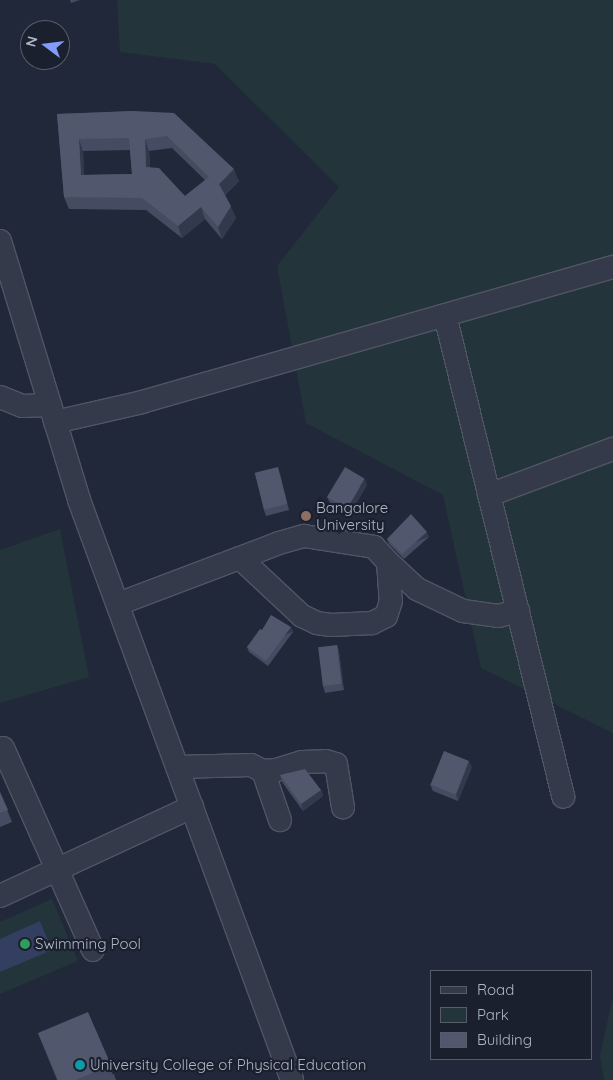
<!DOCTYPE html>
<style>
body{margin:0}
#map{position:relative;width:613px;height:1080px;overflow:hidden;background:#21283a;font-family:Quicksand,sans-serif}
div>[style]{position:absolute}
.green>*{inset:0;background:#23343b}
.water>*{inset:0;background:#333e60}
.roads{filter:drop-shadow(1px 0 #505565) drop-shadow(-1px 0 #505565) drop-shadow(0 1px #505565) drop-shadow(0 -1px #505565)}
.minor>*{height:22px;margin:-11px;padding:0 11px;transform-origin:11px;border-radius:11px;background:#353a4a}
.wall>*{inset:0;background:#454c62}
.shaded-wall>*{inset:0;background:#32394d;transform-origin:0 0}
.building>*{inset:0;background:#51576c;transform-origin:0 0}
.dots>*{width:14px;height:14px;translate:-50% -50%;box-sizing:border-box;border:2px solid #1b202f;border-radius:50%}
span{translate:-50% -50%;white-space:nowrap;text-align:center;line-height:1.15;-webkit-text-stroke:4.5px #1b202f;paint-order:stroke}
.poi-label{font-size:15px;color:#b0b5c6}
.left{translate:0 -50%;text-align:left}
.legend{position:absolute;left:430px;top:970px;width:162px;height:90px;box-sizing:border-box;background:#1b202f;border:1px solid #575c6b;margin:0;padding:6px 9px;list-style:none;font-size:15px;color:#b0b5c6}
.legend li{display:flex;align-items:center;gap:10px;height:25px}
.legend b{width:25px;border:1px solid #575c6b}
.north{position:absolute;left:20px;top:20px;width:50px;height:50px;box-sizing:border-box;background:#1b202f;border:1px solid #575c6b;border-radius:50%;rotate:285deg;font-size:14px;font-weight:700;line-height:20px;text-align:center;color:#b0b5c6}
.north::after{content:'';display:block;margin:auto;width:18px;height:22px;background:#839cf9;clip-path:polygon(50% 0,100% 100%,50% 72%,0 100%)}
</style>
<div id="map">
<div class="green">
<div style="clip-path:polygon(119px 0,613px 0,613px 733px,481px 668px,443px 495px,306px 423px,277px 266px,339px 187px,215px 64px,120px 52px,117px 1px)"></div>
<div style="clip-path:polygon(60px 529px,89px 677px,0 703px,0 550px)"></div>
<div style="clip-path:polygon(52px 899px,78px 961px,0 994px,0 922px)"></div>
<div style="clip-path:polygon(613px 996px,613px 1080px,604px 1080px,600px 1056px)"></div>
</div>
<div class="water">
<div style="clip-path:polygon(40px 921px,52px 950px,0 972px,0 939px)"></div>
</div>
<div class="roads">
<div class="minor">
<div style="left:0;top:241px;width:271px;rotate:73deg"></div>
<div style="left:79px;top:500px;width:618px;rotate:69.83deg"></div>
<div style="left:445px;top:315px;width:496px;rotate:76.2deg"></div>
<div style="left:0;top:397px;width:24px;rotate:22deg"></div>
<div style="left:22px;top:406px;width:28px;rotate:-2deg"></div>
<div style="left:55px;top:422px;width:89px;rotate:-12.9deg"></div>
<div style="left:142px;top:402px;width:490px;rotate:-16deg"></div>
<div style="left:489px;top:495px;width:132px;rotate:-20.4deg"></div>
<div style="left:388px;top:562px;width:40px;rotate:43deg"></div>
<div style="left:417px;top:589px;width:51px;rotate:25.6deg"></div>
<div style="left:463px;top:611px;width:35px;rotate:8deg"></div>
<div style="left:498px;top:616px;width:21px;rotate:-14deg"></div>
<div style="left:118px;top:604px;width:130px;rotate:-20.7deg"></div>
<div style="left:240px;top:558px;width:42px;rotate:-21deg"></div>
<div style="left:279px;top:543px;width:26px;rotate:-16deg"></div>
<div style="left:304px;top:536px;width:71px;rotate:8.9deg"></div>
<div style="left:374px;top:547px;width:21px;rotate:47deg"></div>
<div style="left:388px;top:562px;width:39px;rotate:86deg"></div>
<div style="left:391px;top:601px;width:16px;rotate:108deg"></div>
<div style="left:386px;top:616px;width:16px;rotate:153deg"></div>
<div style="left:372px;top:623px;width:41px;rotate:177.2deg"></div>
<div style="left:331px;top:625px;width:14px;rotate:-172deg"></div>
<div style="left:317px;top:623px;width:17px;rotate:-155deg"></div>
<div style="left:302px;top:616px;width:85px;rotate:-136.9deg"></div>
<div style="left:3px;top:748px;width:221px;rotate:66deg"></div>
<div style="left:177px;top:767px;width:74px;rotate:-1.5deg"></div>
<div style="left:251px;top:765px;width:13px;rotate:27deg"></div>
<div style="left:263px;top:771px;width:13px;rotate:-4deg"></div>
<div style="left:276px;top:770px;width:27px;rotate:-17deg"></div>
<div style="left:302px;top:762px;width:24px;rotate:-2deg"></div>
<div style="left:326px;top:761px;width:10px;rotate:17deg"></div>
<div style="left:336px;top:764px;width:44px;rotate:80.8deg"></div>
<div style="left:263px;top:771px;width:52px;rotate:70.9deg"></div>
<div style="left:0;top:896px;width:212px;rotate:-24.9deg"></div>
</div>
</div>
<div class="wall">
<div style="clip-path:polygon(70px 0,80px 0,71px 3px)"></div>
<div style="clip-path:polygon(evenodd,134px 111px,239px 181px,225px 195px,236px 218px,222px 239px,205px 219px,182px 238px,146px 210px,69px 209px,64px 197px,57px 114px,134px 111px,172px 148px,205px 180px,185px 196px,150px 167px,149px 151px,172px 148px,134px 111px,130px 150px,132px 174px,84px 175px,83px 151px,130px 150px)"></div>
<div style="clip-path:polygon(280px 474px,289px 510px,266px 516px,264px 510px)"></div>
<div style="clip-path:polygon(367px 485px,349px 515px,330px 503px,327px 497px)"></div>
<div style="clip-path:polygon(429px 537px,404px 559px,389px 544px,387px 539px)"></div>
<div style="clip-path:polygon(291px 627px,293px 632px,268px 666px,249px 652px,247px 647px,262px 630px)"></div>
<div style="clip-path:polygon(337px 645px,339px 651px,344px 690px,325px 693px,323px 686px)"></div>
<div style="clip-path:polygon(472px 767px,458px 801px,433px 791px,430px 784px)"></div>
<div style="clip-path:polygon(280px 775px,321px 790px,323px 796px,303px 811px,282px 782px)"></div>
<div style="clip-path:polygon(0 792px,12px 822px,0 827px)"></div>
<div style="clip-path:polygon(38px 1033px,111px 1065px,116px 1080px,57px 1080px)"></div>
</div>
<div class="shaded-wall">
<div style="clip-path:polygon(79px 139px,83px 151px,85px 187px,81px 175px)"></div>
<div style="clip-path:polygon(145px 139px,149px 151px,151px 179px,146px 167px)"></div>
<div style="clip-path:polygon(234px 169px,239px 181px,223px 196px,219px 184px)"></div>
<div style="clip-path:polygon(231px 206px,236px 218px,222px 239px,218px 227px)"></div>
<div style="clip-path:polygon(201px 207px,205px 219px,182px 238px,178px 226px)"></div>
<div style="clip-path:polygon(278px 467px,280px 474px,289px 510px,287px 504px)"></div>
<div style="clip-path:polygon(365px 479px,367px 485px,349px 515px,347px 509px)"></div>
<div style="left:427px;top:532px;width:5px;height:33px;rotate:68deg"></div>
<div style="left:291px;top:627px;width:5px;height:42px;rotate:68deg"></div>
<div style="clip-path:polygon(337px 645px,339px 651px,344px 690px,342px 684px)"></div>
<div style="clip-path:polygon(469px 761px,472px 767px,458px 801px,456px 795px)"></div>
<div style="clip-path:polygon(321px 790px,323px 796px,303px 811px,301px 804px)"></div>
</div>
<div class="building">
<div style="clip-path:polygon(evenodd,134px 111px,174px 113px,234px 169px,219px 184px,231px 206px,218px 227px,201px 207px,178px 226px,142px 198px,64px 197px,57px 114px,134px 111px,167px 136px,209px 177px,185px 196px,159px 168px,146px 167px,145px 139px,167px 136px,134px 111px,129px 138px,132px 174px,81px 175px,79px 139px,129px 138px)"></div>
<div style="left:278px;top:467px;width:38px;height:24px;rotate:76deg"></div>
<div style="left:345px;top:467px;width:23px;height:35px;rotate:31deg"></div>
<div style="clip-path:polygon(411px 514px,427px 532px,402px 554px,387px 539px)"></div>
<div style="clip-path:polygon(271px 615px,291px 627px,266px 661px,247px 647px,260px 629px,262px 630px)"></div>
<div style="left:337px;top:645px;width:39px;height:19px;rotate:83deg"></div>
<div style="left:444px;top:751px;width:27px;height:36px;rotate:22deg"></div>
<div style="clip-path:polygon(305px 769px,321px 790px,301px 804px,280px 775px)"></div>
<div style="clip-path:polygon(0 792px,8px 810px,0 813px)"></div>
<div style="clip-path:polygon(88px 1012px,111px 1065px,76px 1080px,58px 1080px,38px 1033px)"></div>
</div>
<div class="dots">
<div style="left:306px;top:516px;background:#8d6e63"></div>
<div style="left:25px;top:944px;background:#2e9e5b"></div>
<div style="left:80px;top:1065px;background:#0f9aa8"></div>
</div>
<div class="poi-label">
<span class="left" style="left:316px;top:516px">Bangalore<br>University</span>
<span class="left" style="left:35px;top:944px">Swimming Pool</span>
<span class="left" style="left:90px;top:1065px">University College of Physical Education</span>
</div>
<ul class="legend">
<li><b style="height:6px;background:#353a4a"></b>Road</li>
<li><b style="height:14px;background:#23343b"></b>Park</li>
<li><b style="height:14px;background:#51576c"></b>Building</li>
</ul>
<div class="north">N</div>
</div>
